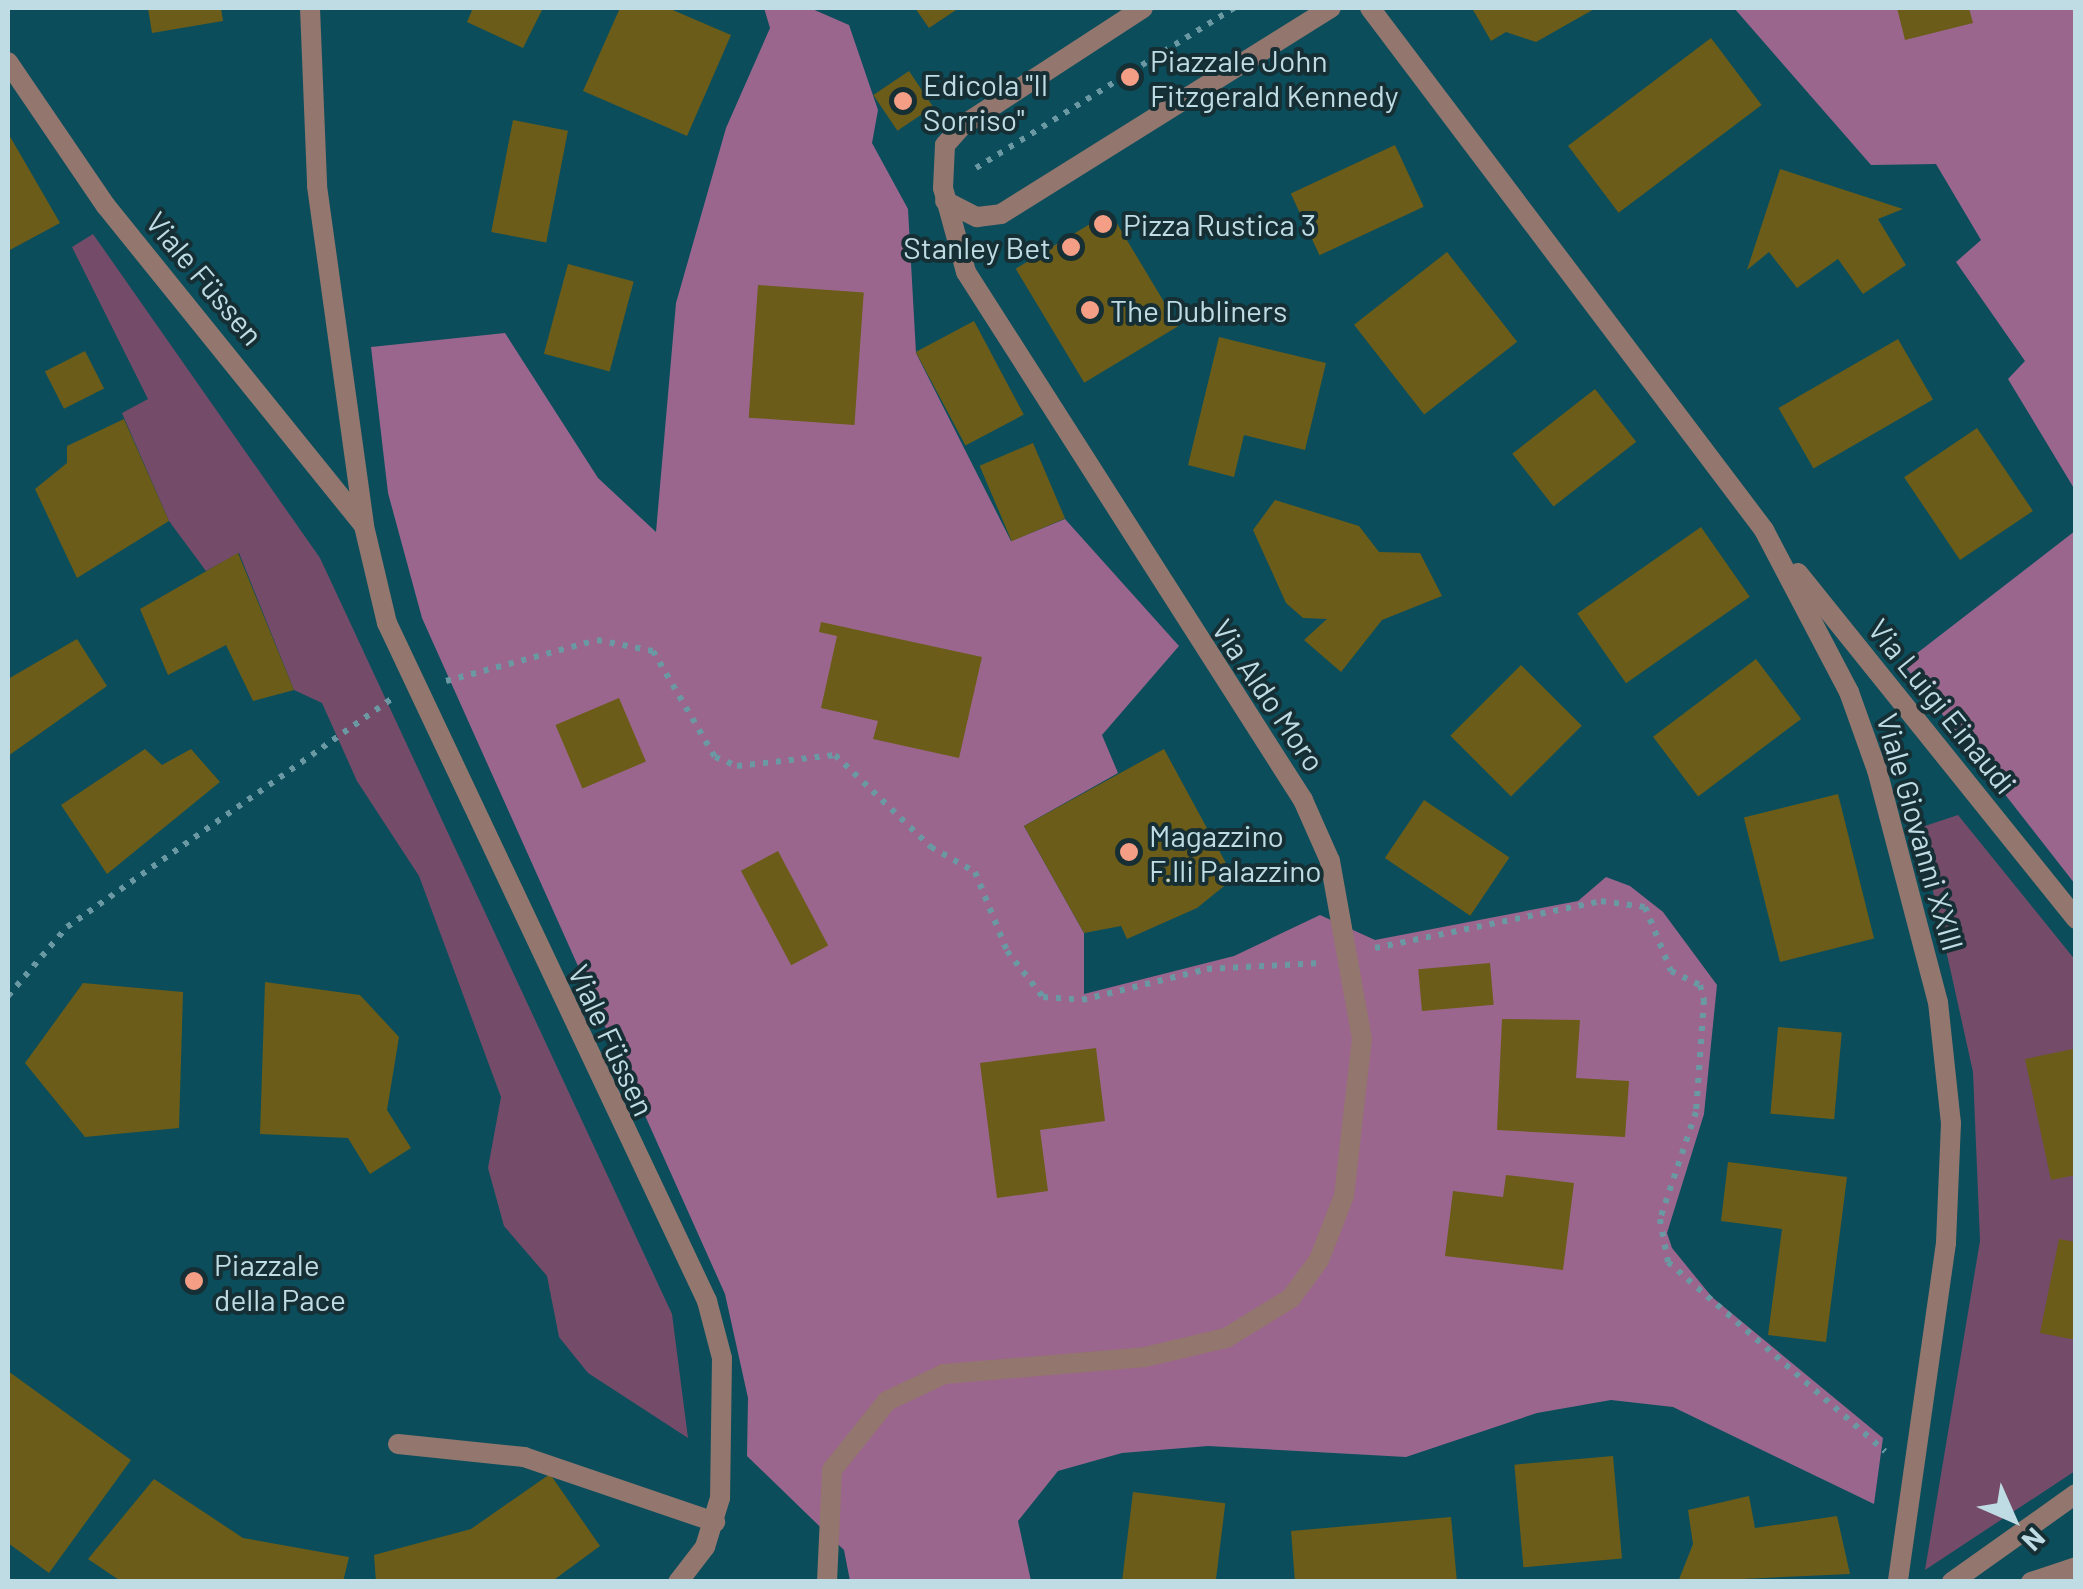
<!DOCTYPE html>
<meta charset="utf-8">
<style>
body{margin:0}
#map{position:relative;width:2083px;height:1589px;overflow:hidden;background:#0b4d5b;font-family:Barlow,sans-serif}
div>[style]{position:absolute}
.green>*{inset:0;background:#744c69}
.forest>*{inset:0;background:#9b668d}
.building>*{inset:0;background:#6b5c19;transform-origin:0 0}
.path>*{height:6px;margin-top:-3px;transform-origin:0;background:repeating-linear-gradient(90deg,#6a98a3 0 5px,transparent 0 13px)}
.lane>*{height:20px;margin:-10px;padding:0 10px;transform-origin:10px;border-radius:10px;background:#93766d}
.street>*{height:20px;margin:-10px;padding:0 10px;transform-origin:10px;border-radius:10px;background:#93766d}
.dots>*{width:28px;height:28px;translate:-50% -50%;box-sizing:border-box;border:5px solid #162f35;border-radius:50%}
span{translate:-50% -50%;white-space:nowrap;text-align:center;line-height:1.15;-webkit-text-stroke:8px #162f35;paint-order:stroke}
.poi-label{font-size:30px;color:#bfdce4}
.left{translate:0 -50%;text-align:left}
.right{translate:-100% -50%;text-align:right}
.street-label{font-size:30px;color:#bfdce4}
.frame{position:absolute;inset:0;border:10px solid #bfdce4;pointer-events:none}
.north{position:absolute;left:1963px;top:1469px;width:100px;height:100px;-webkit-text-stroke:8px #162f35;paint-order:stroke;rotate:135deg;font-size:28px;font-weight:700;line-height:40px;text-align:center;color:#bfdce4}
.north::after{content:'';display:block;margin:auto;width:35px;height:45px;background:#bfdce4;clip-path:polygon(50% 0,100% 100%,50% 72%,0 100%)}
</style>
<div id="map">
<div class="green">
<div style="clip-path:polygon(93px 234px,320px 558px,672px 1314px,688px 1438px,588px 1373px,559px 1337px,547px 1276px,504px 1226px,488px 1168px,501px 1097px,419px 876px,357px 781px,322px 703px,294px 690px,239px 553px,206px 571px,169px 521px,122px 413px,148px 399px,72px 247px)"></div>
<div style="clip-path:polygon(1958px 815px,2076px 961px,2075px 1471px,1925px 1570px,1980px 1241px,1973px 1072px,1919px 828px)"></div>
</div>
<div class="forest">
<div style="clip-path:polygon(764px 8px,810px 8px,849px 25px,878px 110px,872px 143px,908px 209px,916px 353px,1011px 541px,1065px 519px,1179px 646px,1102px 735px,1118px 773px,1024px 826px,1084px 933px,1084px 994px,1234px 956px,1320px 915px,1375px 940px,1578px 901px,1606px 877px,1630px 886px,1663px 912px,1717px 985px,1704px 1114px,1667px 1233px,1672px 1248px,1712px 1297px,1883px 1438px,1874px 1504px,1673px 1407px,1611px 1400px,1537px 1413px,1406px 1457px,1208px 1446px,1122px 1453px,1058px 1471px,1018px 1521px,1031px 1581px,850px 1581px,844px 1550px,747px 1456px,748px 1398px,725px 1294px,422px 618px,388px 493px,371px 347px,505px 333px,598px 478px,656px 532px,676px 303px,726px 128px,770px 28px)"></div>
<div style="clip-path:polygon(1734px 8px,2075px 8px,2075px 490px,2008px 379px,2025px 361px,1956px 262px,1981px 240px,1936px 164px,1871px 165px)"></div>
<div style="clip-path:polygon(2075px 531px,2075px 884px,1903px 664px)"></div>
</div>
<div class="building">
<div style="clip-path:polygon(148px 8px,221px 8px,223px 21px,152px 33px)"></div>
<div style="clip-path:polygon(473px 8px,543px 8px,523px 48px,467px 22px)"></div>
<div style="clip-path:polygon(620px 8px,668px 8px,731px 35px,687px 136px,583px 91px)"></div>
<div style="clip-path:polygon(915px 8px,959px 8px,929px 28px)"></div>
<div style="clip-path:polygon(1472px 8px,1596px 8px,1536px 42px,1506px 32px,1491px 41px)"></div>
<div style="clip-path:polygon(1897px 8px,1969px 8px,1973px 23px,1905px 40px)"></div>
<div style="left:1711px;top:38px;width:84px;height:179px;rotate:53deg"></div>
<div style="left:909px;top:71px;width:43px;height:43px;rotate:56deg"></div>
<div style="left:513px;top:120px;width:56px;height:114px;rotate:11deg"></div>
<div style="clip-path:polygon(8px 133px,60px 223px,8px 251px)"></div>
<div style="left:1395px;top:145px;width:68px;height:115px;rotate:65deg"></div>
<div style="clip-path:polygon(1780px 169px,1903px 209px,1878px 219px,1906px 265px,1863px 294px,1838px 259px,1797px 288px,1769px 252px,1747px 270px)"></div>
<div style="left:1110px;top:212px;width:133px;height:110px;rotate:59deg"></div>
<div style="left:1447px;top:252px;width:114px;height:118px;rotate:52deg"></div>
<div style="left:568px;top:264px;width:68px;height:93px;rotate:15deg"></div>
<div style="left:758px;top:285px;width:106px;height:133px;rotate:4deg"></div>
<div style="left:974px;top:321px;width:106px;height:66px;rotate:62deg"></div>
<div style="clip-path:polygon(1219px 337px,1326px 363px,1305px 450px,1244px 435px,1234px 477px,1188px 465px)"></div>
<div style="left:1898px;top:339px;width:70px;height:138px;rotate:60deg"></div>
<div style="left:85px;top:351px;width:42px;height:45px;rotate:63deg"></div>
<div style="left:1595px;top:389px;width:67px;height:105px;rotate:52deg"></div>
<div style="clip-path:polygon(124px 419px,169px 521px,77px 578px,35px 489px,67px 463px,67px 446px)"></div>
<div style="left:1977px;top:428px;width:100px;height:88px;rotate:56deg"></div>
<div style="left:1033px;top:443px;width:82px;height:58px;rotate:67deg"></div>
<div style="clip-path:polygon(1275px 500px,1359px 526px,1379px 552px,1420px 553px,1442px 596px,1382px 620px,1341px 672px,1304px 640px,1327px 619px,1303px 618px,1286px 603px,1253px 530px)"></div>
<div style="left:1701px;top:527px;width:85px;height:151px;rotate:55deg"></div>
<div style="clip-path:polygon(238px 553px,294px 690px,253px 701px,226px 645px,168px 675px,140px 609px)"></div>
<div style="clip-path:polygon(821px 622px,982px 657px,959px 758px,873px 739px,878px 721px,821px 708px,837px 636px,819px 632px)"></div>
<div style="clip-path:polygon(77px 639px,107px 686px,8px 756px,8px 679px)"></div>
<div style="left:1756px;top:659px;width:75px;height:129px;rotate:53deg"></div>
<div style="left:1521px;top:665px;width:86px;height:100px;rotate:45deg"></div>
<div style="left:619px;top:698px;width:69px;height:69px;rotate:67deg"></div>
<div style="clip-path:polygon(145px 749px,162px 765px,191px 749px,220px 782px,107px 874px,61px 805px)"></div>
<div style="clip-path:polygon(1164px 749px,1234px 878px,1197px 908px,1127px 939px,1121px 926px,1084px 933px,1024px 826px)"></div>
<div style="left:1838px;top:794px;width:149px;height:97px;rotate:76deg"></div>
<div style="left:1424px;top:800px;width:103px;height:70px;rotate:34deg"></div>
<div style="left:778px;top:851px;width:107px;height:42px;rotate:62deg"></div>
<div style="left:1490px;top:963px;width:42px;height:72px;rotate:85deg"></div>
<div style="clip-path:polygon(265px 982px,360px 995px,399px 1037px,387px 1110px,411px 1148px,370px 1174px,348px 1138px,260px 1134px)"></div>
<div style="clip-path:polygon(83px 983px,183px 992px,179px 1128px,85px 1137px,25px 1063px)"></div>
<div style="clip-path:polygon(1502px 1019px,1580px 1020px,1576px 1078px,1629px 1081px,1625px 1137px,1497px 1130px)"></div>
<div style="left:1778px;top:1027px;width:64px;height:87px;rotate:5deg"></div>
<div style="clip-path:polygon(1096px 1048px,1105px 1121px,1040px 1130px,1048px 1191px,997px 1198px,980px 1063px)"></div>
<div style="clip-path:polygon(2073px 1049px,2076px 1175px,2051px 1180px,2025px 1059px)"></div>
<div style="clip-path:polygon(1728px 1162px,1847px 1177px,1826px 1342px,1768px 1335px,1782px 1229px,1721px 1221px)"></div>
<div style="clip-path:polygon(1506px 1175px,1574px 1183px,1563px 1270px,1445px 1256px,1453px 1191px,1503px 1197px)"></div>
<div style="clip-path:polygon(2059px 1239px,2076px 1242px,2076px 1340px,2040px 1333px)"></div>
<div style="clip-path:polygon(8px 1371px,131px 1460px,49px 1573px,8px 1543px)"></div>
<div style="left:1613px;top:1456px;width:103px;height:99px;rotate:85deg"></div>
<div style="clip-path:polygon(550px 1474px,600px 1546px,551px 1582px,376px 1582px,374px 1555px,471px 1529px)"></div>
<div style="clip-path:polygon(154px 1479px,243px 1538px,349px 1557px,343px 1582px,122px 1582px,88px 1559px)"></div>
<div style="left:1133px;top:1492px;width:93px;height:91px;rotate:7deg"></div>
<div style="clip-path:polygon(1749px 1496px,1755px 1528px,1837px 1516px,1850px 1574px,1678px 1582px,1693px 1544px,1688px 1510px)"></div>
<div style="clip-path:polygon(1451px 1517px,1457px 1582px,1295px 1582px,1291px 1531px)"></div>
</div>
<div class="path">
<div style="left:976px;top:168px;width:304px;rotate:-31.8deg"></div>
<div style="left:446px;top:681px;width:156px;rotate:-15.2deg"></div>
<div style="left:597px;top:640px;width:57px;rotate:11.1deg"></div>
<div style="left:653px;top:651px;width:123px;rotate:59.7deg"></div>
<div style="left:715px;top:757px;width:24px;rotate:22deg"></div>
<div style="left:737px;top:766px;width:99px;rotate:-6.4deg"></div>
<div style="left:835px;top:755px;width:133px;rotate:43.8deg"></div>
<div style="left:931px;top:847px;width:51px;rotate:29.6deg"></div>
<div style="left:975px;top:872px;width:85px;rotate:67.9deg"></div>
<div style="left:1007px;top:951px;width:58px;rotate:52deg"></div>
<div style="left:1043px;top:997px;width:39px;rotate:4deg"></div>
<div style="left:1082px;top:1000px;width:129px;rotate:-13.9deg"></div>
<div style="left:1207px;top:969px;width:113px;rotate:-3deg"></div>
<div style="left:1375px;top:948px;width:231px;rotate:-11.7deg"></div>
<div style="left:1601px;top:901px;width:44px;rotate:7.8deg"></div>
<div style="left:1645px;top:907px;width:69px;rotate:67.9deg"></div>
<div style="left:1671px;top:971px;width:32px;rotate:26deg"></div>
<div style="left:1700px;top:985px;width:16px;rotate:75deg"></div>
<div style="left:1704px;top:1000px;width:112px;rotate:94.1deg"></div>
<div style="left:1696px;top:1112px;width:113px;rotate:108.6deg"></div>
<div style="left:1660px;top:1219px;width:44px;rotate:79.5deg"></div>
<div style="left:1668px;top:1262px;width:288px;rotate:41.1deg"></div>
<div style="left:8px;top:996px;width:91px;rotate:-49.5deg"></div>
<div style="left:67px;top:927px;width:396px;rotate:-35.1deg"></div>
</div>
<div class="lane">
<div style="left:398px;top:1444px;width:127px;rotate:5.9deg"></div>
<div style="left:524px;top:1457px;width:202px;rotate:18.8deg"></div>
</div>
<div class="street">
<div style="left:310px;top:8px;width:178px;rotate:87.7deg"></div>
<div style="left:317px;top:186px;width:343px;rotate:82.1deg"></div>
<div style="left:364px;top:526px;width:100px;rotate:76.7deg"></div>
<div style="left:387px;top:623px;width:750px;rotate:64.73deg"></div>
<div style="left:707px;top:1301px;width:59px;rotate:75.3deg"></div>
<div style="left:722px;top:1358px;width:140px;rotate:90.8deg"></div>
<div style="left:720px;top:1498px;width:51px;rotate:107deg"></div>
<div style="left:705px;top:1547px;width:44px;rotate:127.6deg"></div>
<div style="left:1370px;top:8px;width:654px;rotate:52.95deg"></div>
<div style="left:1764px;top:530px;width:183px;rotate:62.3deg"></div>
<div style="left:1849px;top:692px;width:83px;rotate:70.3deg"></div>
<div style="left:1877px;top:770px;width:240px;rotate:75.3deg"></div>
<div style="left:1938px;top:1002px;width:122px;rotate:83.9deg"></div>
<div style="left:1951px;top:1123px;width:120px;rotate:92.4deg"></div>
<div style="left:1946px;top:1243px;width:342px;rotate:98.1deg"></div>
<div style="left:8px;top:62px;width:174px;rotate:55.8deg"></div>
<div style="left:106px;top:206px;width:410px;rotate:51.1deg"></div>
<div style="left:945px;top:201px;width:36px;rotate:27deg"></div>
<div style="left:977px;top:217px;width:24px;rotate:-7deg"></div>
<div style="left:1001px;top:214px;width:389px;rotate:-32deg"></div>
<div style="left:1798px;top:573px;width:444px;rotate:51.2deg"></div>
<div style="left:827px;top:1582px;width:112px;rotate:-87.4deg"></div>
<div style="left:832px;top:1470px;width:88px;rotate:-51.4deg"></div>
<div style="left:887px;top:1401px;width:63px;rotate:-25.3deg"></div>
<div style="left:944px;top:1374px;width:202px;rotate:-4.8deg"></div>
<div style="left:1145px;top:1357px;width:83px;rotate:-13.2deg"></div>
<div style="left:1226px;top:1338px;width:76px;rotate:-31.6deg"></div>
<div style="left:1291px;top:1298px;width:47px;rotate:-53.6deg"></div>
<div style="left:1319px;top:1260px;width:69px;rotate:-68.7deg"></div>
<div style="left:1344px;top:1196px;width:158px;rotate:-83.5deg"></div>
<div style="left:1362px;top:1039px;width:181px;rotate:-100.2deg"></div>
<div style="left:1330px;top:861px;width:67px;rotate:-113.9deg"></div>
<div style="left:1303px;top:800px;width:626px;rotate:-122.55deg"></div>
<div style="left:966px;top:272px;width:87px;rotate:-105.3deg"></div>
<div style="left:943px;top:188px;width:43px;rotate:-87.3deg"></div>
<div style="left:945px;top:145px;width:25px;rotate:-48deg"></div>
<div style="left:962px;top:126px;width:216px;rotate:-33.1deg"></div>
<div style="left:1952px;top:1582px;width:152px;rotate:-35.4deg"></div>
<div style="left:2031px;top:1582px;width:47px;rotate:-18.4deg"></div>
</div>
<div class="dots">
<div style="left:1130px;top:77px;background:#f49e86"></div>
<div style="left:903px;top:101px;background:#f49e86"></div>
<div style="left:1103px;top:224px;background:#f49e86"></div>
<div style="left:1071px;top:247px;background:#f49e86"></div>
<div style="left:1090px;top:310px;background:#f49e86"></div>
<div style="left:1129px;top:852px;background:#f49e86"></div>
<div style="left:194px;top:1281px;background:#f49e86"></div>
</div>
<div class="poi-label">
<span class="left" style="left:1150px;top:77px">Piazzale John<br>Fitzgerald Kennedy</span>
<span class="left" style="left:923px;top:101px">Edicola "Il<br>Sorriso"</span>
<span class="left" style="left:1123px;top:224px">Pizza Rustica 3</span>
<span class="right" style="left:1051px;top:247px">Stanley Bet</span>
<span class="left" style="left:1110px;top:310px">The Dubliners</span>
<span class="left" style="left:1149px;top:852px">Magazzino<br>F.lli Palazzino</span>
<span class="left" style="left:214px;top:1281px">Piazzale<br>della Pace</span>
</div>
<div class="street-label">
<span style="left:205px;top:278px;rotate:50deg">Viale Füssen</span>
<span style="left:1269px;top:695px;rotate:56deg">Via Aldo Moro</span>
<span style="left:1943px;top:706px;rotate:51deg">Via Luigi Einaudi</span>
<span style="left:1921px;top:832px;rotate:74deg">Viale Giovanni XXIII</span>
<span style="left:612px;top:1040px;rotate:65deg">Viale Füssen</span>
</div>
<div class="frame"></div>
<div class="north">N</div>
</div>
